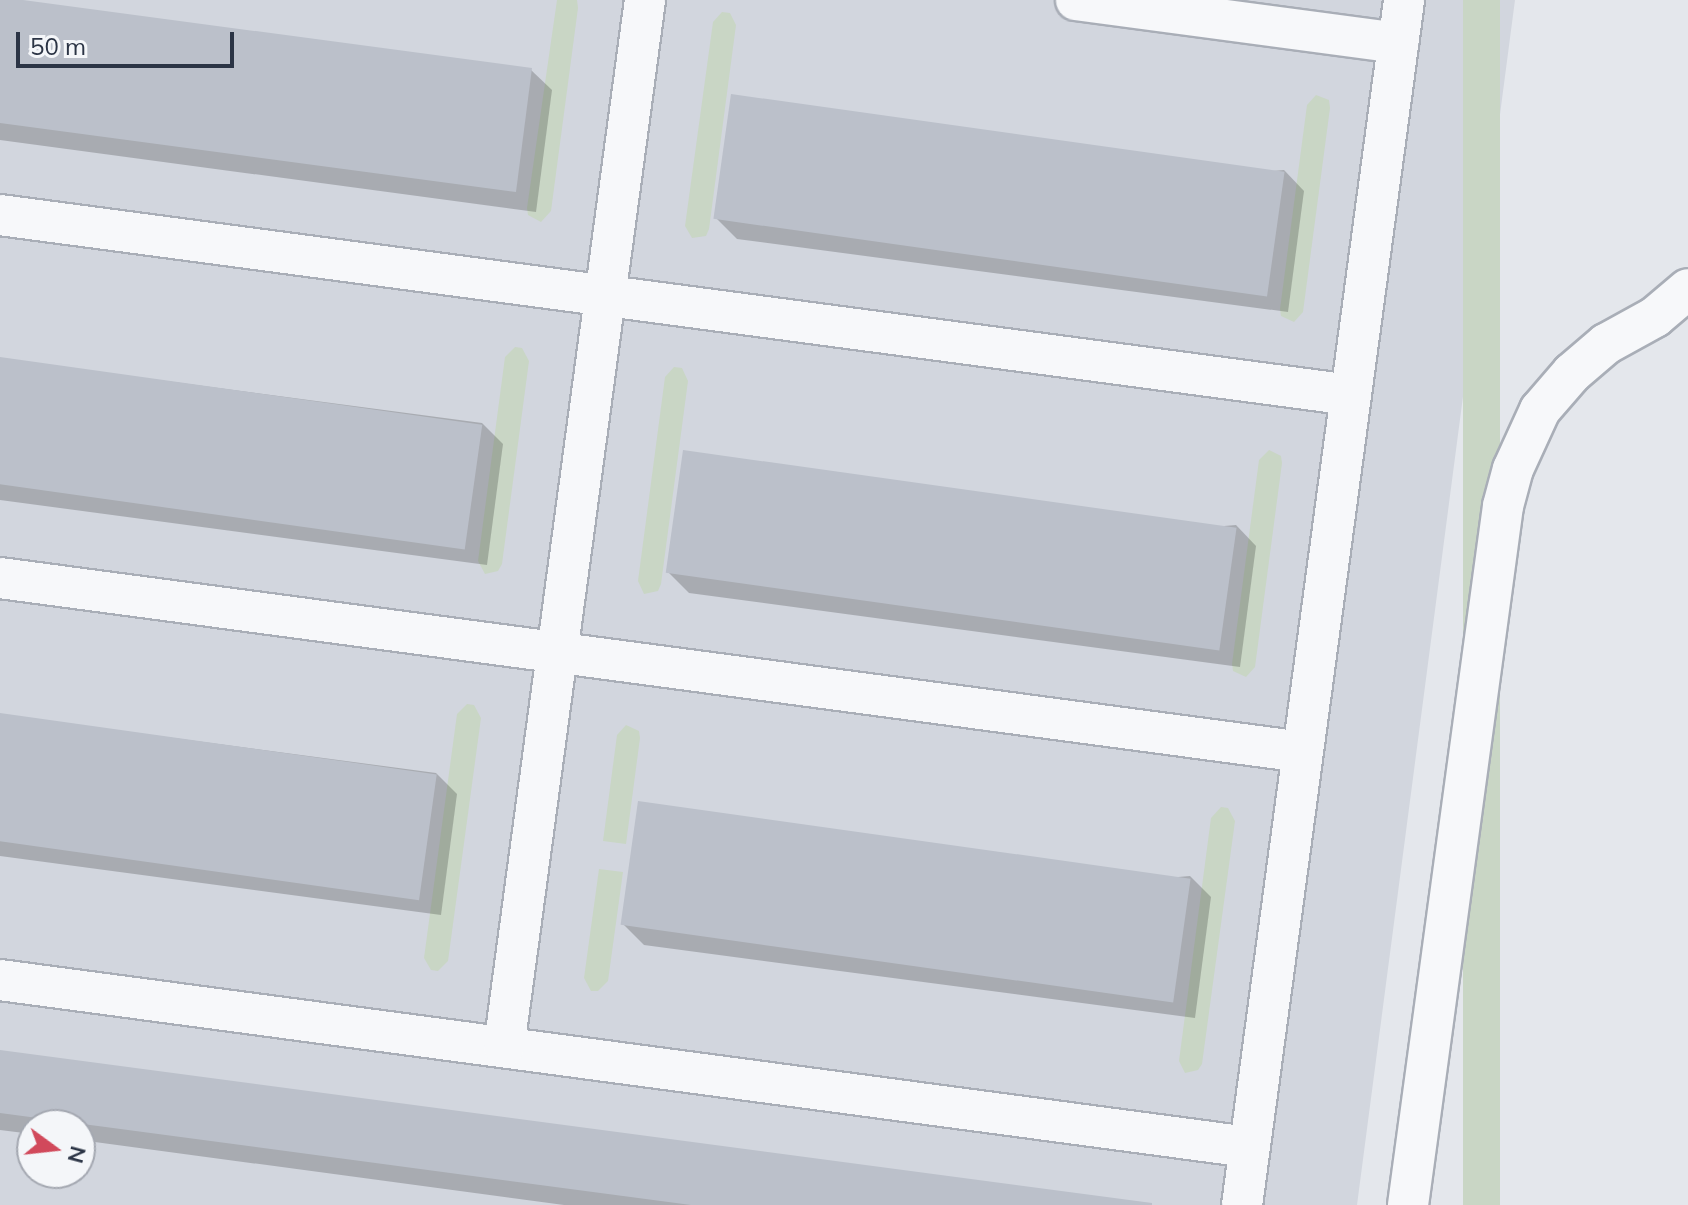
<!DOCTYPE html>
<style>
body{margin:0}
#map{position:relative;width:1688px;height:1205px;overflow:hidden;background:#e4e7ec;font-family:Mulish,sans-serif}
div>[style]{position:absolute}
.built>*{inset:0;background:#d2d6de}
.green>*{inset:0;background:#c9d6c5;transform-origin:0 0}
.shadow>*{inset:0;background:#0003}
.building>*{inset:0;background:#bbc0ca;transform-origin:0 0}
.roads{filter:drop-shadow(2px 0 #a9aeb7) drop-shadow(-2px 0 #a9aeb7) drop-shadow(0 2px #a9aeb7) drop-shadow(0 -2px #a9aeb7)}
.minor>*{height:40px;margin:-20px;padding:0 20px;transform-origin:20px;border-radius:20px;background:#f7f8fa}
span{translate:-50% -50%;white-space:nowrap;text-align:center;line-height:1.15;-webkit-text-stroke:8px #f4f6f9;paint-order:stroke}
.north{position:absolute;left:16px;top:1109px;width:80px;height:80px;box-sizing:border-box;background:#f4f6f9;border:2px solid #a4a8b1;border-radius:50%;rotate:105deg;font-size:22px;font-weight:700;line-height:32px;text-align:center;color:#2b3445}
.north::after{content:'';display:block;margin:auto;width:28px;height:36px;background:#d1495b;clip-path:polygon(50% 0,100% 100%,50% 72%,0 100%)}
.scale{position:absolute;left:16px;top:32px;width:218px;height:36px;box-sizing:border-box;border:4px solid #2b3445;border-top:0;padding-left:10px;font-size:24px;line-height:28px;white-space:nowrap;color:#2b3445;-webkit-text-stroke:6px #f4f6f9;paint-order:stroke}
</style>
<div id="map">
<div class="built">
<div style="clip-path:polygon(evenodd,0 0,1515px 0,1357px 1205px,0 1205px,0 0,32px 1125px,80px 1125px,80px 1173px,32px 1173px,32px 1125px)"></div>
</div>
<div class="green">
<div style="clip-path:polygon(557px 0,577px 0,578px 8px,551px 211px,541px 222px,528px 215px,527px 208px)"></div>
<div style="left:1463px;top:0;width:37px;height:1216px"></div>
<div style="clip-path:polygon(722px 12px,730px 13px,736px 25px,709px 229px,706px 236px,692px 238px,685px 226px,713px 22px)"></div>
<div style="clip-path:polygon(1316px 95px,1329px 100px,1330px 108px,1303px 312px,1294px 322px,1281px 316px,1280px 309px,1307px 105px)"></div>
<div style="clip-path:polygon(515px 347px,522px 348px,529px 361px,502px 564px,498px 571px,485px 574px,478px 561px,505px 357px)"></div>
<div style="clip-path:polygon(674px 367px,682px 368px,688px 381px,661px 584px,658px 591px,644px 594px,638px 581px,665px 377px)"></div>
<div style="clip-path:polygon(1269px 450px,1281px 456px,1282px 463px,1255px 667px,1246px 677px,1233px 671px,1232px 664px,1259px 460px)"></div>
<div style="clip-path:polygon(467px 704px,474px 705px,481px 718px,448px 961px,438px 971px,431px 970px,424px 958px,457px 714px)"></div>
<div style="clip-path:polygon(626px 725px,639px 731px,640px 738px,626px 844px,603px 841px,617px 735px)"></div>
<div style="clip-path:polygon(1221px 807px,1228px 808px,1235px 821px,1202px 1064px,1198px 1070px,1185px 1073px,1179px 1061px,1211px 818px)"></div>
<div style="clip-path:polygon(599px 869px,623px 872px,608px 981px,598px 991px,591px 991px,584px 978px)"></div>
</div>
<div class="shadow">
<div style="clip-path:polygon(0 0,531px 70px,552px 90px,536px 212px,0 140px)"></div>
<div style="clip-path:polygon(1284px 170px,1304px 191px,1288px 312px,737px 239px,716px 218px)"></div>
<div style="clip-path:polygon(0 359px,482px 423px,503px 444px,487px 565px,0 500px)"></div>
<div style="clip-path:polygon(1236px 525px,1256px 546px,1240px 667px,689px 593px,669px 573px)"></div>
<div style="clip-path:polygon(0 715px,436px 773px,457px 794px,441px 915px,0 856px)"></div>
<div style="clip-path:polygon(1190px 876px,1211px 897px,1195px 1018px,644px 945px,623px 924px)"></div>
<div style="clip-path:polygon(0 1052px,1151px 1205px,564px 1205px,80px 1140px,80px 1125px,32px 1125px,32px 1134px,0 1130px)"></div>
</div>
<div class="building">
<div style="clip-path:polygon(0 0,23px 0,532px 68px,516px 192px,0 123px)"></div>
<div style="left:731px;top:94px;width:559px;height:126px;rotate:8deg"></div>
<div style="left:0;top:357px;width:487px;height:126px;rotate:8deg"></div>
<div style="left:683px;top:450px;width:559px;height:124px;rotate:8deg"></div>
<div style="left:0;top:713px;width:441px;height:127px;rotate:8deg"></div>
<div style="left:638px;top:801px;width:558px;height:125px;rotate:8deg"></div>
<div style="clip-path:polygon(0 1050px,1152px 1203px,1152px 1205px,691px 1205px,0 1113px)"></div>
</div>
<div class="roads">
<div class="minor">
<div style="left:1076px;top:0;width:325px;rotate:7.6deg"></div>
<div style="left:0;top:215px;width:1362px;rotate:7.59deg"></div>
<div style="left:0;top:578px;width:1314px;rotate:7.61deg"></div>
<div style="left:0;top:980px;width:1260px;rotate:7.62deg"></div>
<div style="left:504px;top:1047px;width:1056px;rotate:-82.33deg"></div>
<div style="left:1242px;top:1205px;width:1216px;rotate:-82.34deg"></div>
<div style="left:1408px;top:1205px;width:705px;rotate:-82.26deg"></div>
<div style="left:1503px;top:506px;width:38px;rotate:-75deg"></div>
<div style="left:1513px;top:469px;width:65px;rotate:-65.4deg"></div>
<div style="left:1540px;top:410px;width:49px;rotate:-49.1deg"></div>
<div style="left:1572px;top:373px;width:45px;rotate:-40.5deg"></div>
<div style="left:1606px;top:344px;width:56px;rotate:-28.9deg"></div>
<div style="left:1655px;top:317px;width:43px;rotate:-40.3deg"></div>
</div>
</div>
<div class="north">N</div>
<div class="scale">50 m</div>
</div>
